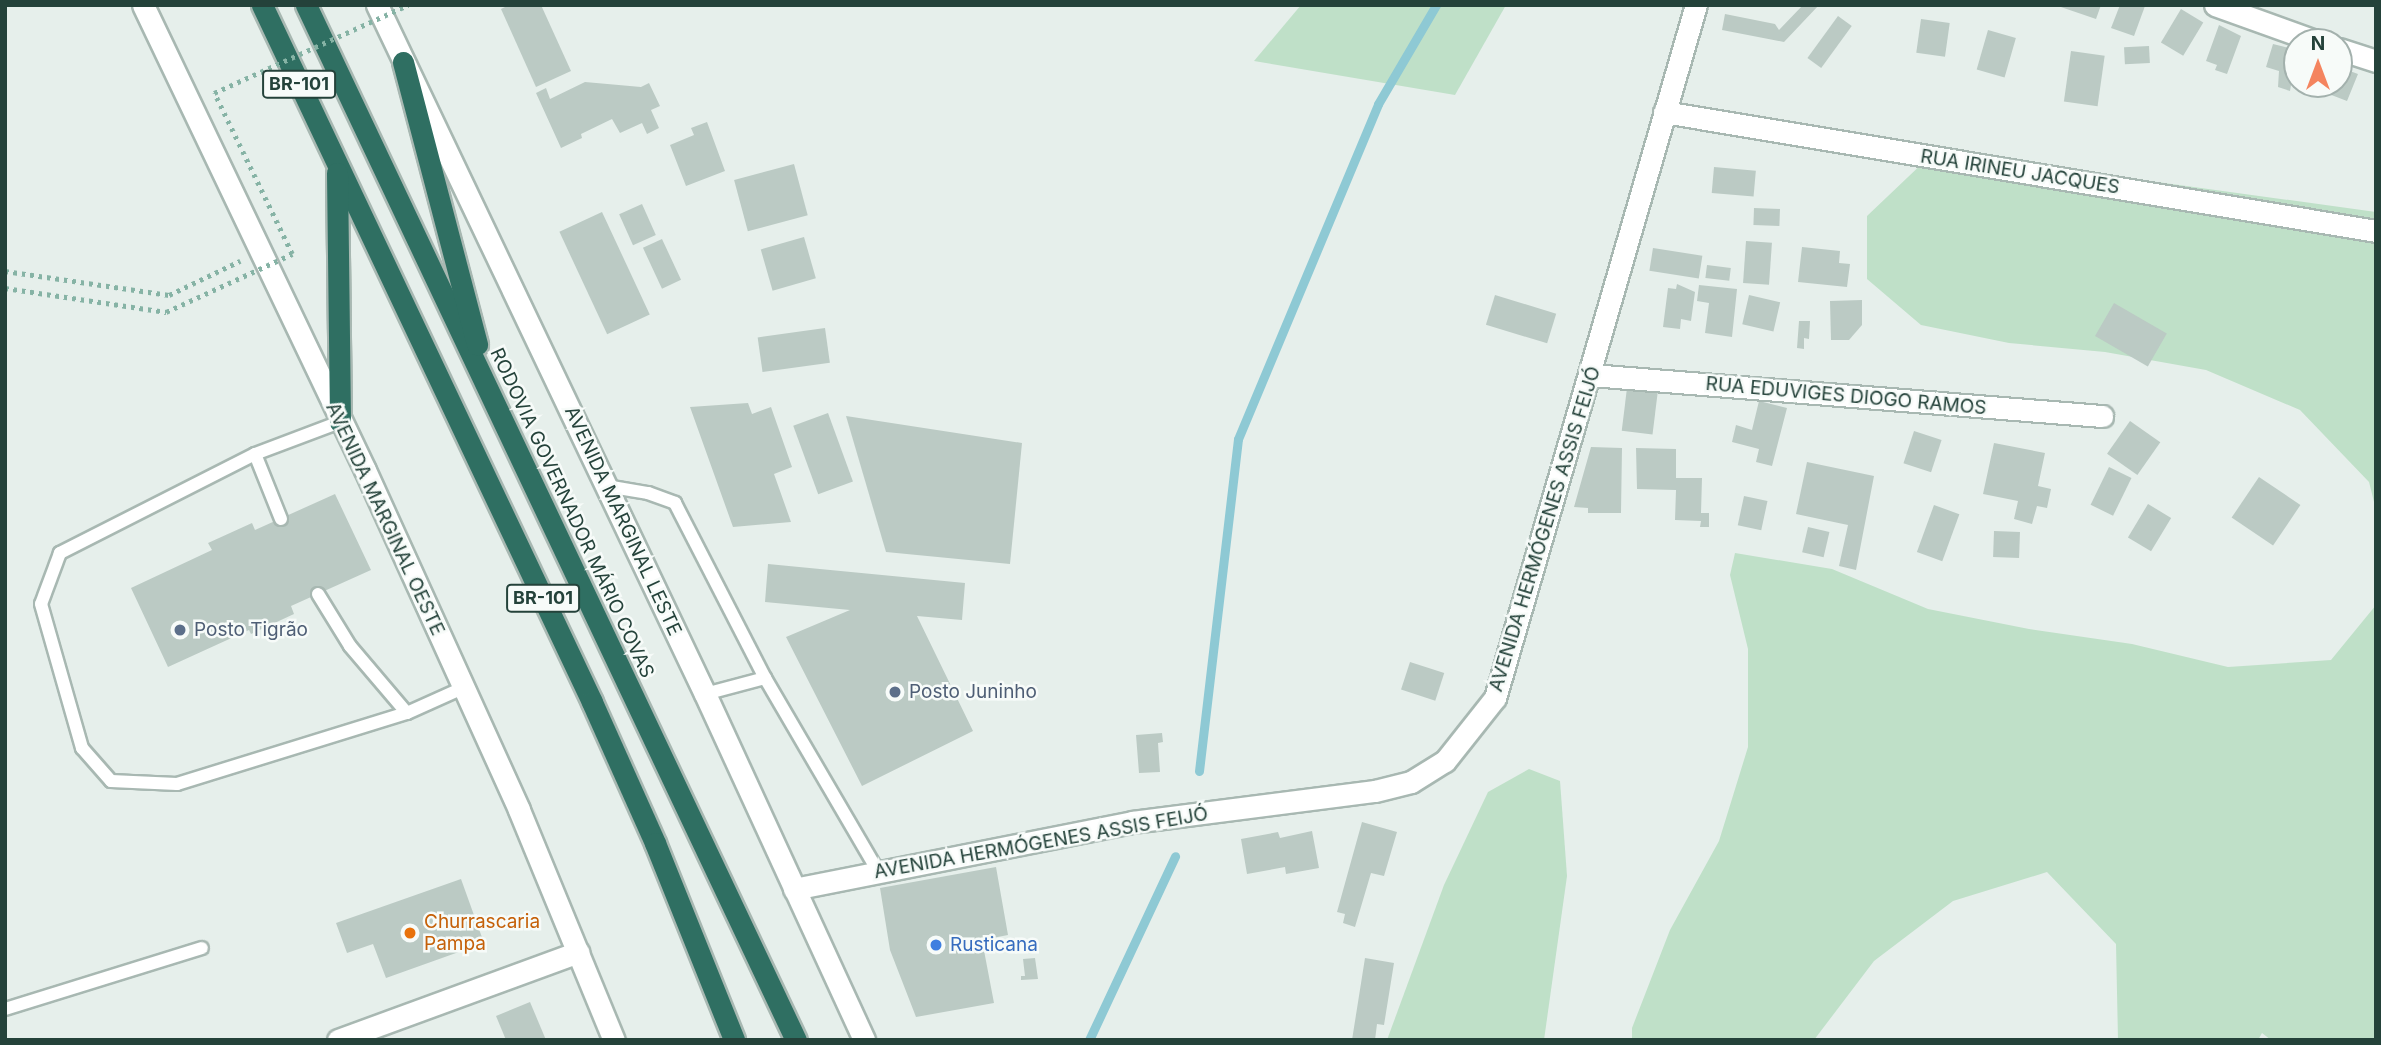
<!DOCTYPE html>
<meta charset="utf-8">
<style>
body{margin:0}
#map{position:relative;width:2381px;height:1045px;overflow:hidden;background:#e6efeb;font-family:Inter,sans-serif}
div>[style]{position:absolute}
.green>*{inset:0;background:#bfe0c8}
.stream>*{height:9px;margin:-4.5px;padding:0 4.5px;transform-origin:4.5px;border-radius:4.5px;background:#8ec9d4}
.building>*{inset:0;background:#bbcac4;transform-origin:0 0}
.path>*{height:4.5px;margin-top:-2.25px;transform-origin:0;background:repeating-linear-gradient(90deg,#86b3a5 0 3.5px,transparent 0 8.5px)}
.roads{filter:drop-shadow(2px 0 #a8b8b2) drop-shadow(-2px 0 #a8b8b2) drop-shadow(0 2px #a8b8b2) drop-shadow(0 -2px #a8b8b2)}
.service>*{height:12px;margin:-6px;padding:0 6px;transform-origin:6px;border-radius:6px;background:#fff}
.minor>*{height:21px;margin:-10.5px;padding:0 10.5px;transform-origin:10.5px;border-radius:10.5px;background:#fff}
.secondary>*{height:21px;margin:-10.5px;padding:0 10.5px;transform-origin:10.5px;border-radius:10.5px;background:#fff}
.motorway>*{height:21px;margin:-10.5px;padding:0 10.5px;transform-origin:10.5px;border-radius:10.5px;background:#2f6f62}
.path-bridge>*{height:4.5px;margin-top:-2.25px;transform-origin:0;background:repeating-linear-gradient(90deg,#86b3a5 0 3.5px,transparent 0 8.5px)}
.dots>*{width:19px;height:19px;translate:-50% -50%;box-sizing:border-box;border:4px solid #f7fbf9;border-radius:50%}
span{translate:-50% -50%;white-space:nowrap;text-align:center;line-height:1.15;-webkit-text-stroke:5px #f7fbf9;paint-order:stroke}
.shield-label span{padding:2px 5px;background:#f7fbf9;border:2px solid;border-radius:5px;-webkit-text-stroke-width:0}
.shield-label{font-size:18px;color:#24423a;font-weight:700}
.street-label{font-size:19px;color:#24423a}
.service-label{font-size:19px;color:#4e5e75}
.left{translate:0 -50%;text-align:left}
.food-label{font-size:19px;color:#c56008}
.shop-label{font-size:19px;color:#366cbe}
.frame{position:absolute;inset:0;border:7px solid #24423a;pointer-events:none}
.north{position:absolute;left:2283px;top:28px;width:70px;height:70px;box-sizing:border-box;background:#f7fbf9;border:2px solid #a3b1ad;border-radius:50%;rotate:0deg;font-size:19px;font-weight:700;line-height:28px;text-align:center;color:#24423a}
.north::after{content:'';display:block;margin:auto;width:24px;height:32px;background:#f4845f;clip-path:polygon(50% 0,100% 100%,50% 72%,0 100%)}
</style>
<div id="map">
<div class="green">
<div style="clip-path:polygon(1301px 5px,1506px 5px,1455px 95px,1254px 61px)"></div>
<div style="clip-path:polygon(1928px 158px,2020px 163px,2376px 212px,2376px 510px,2369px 482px,2300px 410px,2206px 370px,2105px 352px,2009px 343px,1921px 325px,1867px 279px,1867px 216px)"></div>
<div style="clip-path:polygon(1735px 553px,1832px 569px,1928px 609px,2029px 629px,2132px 644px,2228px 667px,2331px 660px,2376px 605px,2376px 1040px,2271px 1040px,2262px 1033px,2258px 1040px,2118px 1040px,2116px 944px,2047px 872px,1953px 901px,1874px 961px,1814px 1040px,1632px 1040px,1632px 1028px,1670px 930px,1719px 841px,1748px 747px,1748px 649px,1730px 575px)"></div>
<div style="clip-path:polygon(1529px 769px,1560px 781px,1567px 876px,1544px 1040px,1387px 1040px,1444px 885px,1488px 792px)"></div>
</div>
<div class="stream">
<div style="left:1199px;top:771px;width:334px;rotate:-83.3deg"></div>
<div style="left:1238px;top:439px;width:363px;rotate:-67.3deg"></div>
<div style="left:1378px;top:104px;width:115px;rotate:-59.6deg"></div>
<div style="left:1089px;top:1040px;width:203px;rotate:-64.9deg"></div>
</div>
<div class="building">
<div style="clip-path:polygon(509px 5px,541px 5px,571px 71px,536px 87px,501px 9px)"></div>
<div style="clip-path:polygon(1803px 5px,1819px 5px,1784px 42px,1722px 30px,1725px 14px,1775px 24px,1779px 30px)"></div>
<div style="clip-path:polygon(2055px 5px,2101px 5px,2096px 19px)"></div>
<div style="clip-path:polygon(2120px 5px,2145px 6px,2134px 36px,2111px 28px)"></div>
<div style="left:2181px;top:9px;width:26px;height:39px;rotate:31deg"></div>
<div style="left:1838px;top:16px;width:17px;height:52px;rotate:36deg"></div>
<div style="left:1921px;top:19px;width:29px;height:34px;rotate:8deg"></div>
<div style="clip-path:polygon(2219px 25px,2241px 36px,2227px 74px,2215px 70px,2217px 65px,2206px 61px)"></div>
<div style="left:1988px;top:30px;width:29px;height:41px;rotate:16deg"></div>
<div style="clip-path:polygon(2273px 44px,2297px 50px,2290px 91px,2278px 87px,2279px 71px,2266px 67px)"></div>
<div style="left:2149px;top:46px;width:17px;height:25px;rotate:87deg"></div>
<div style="left:2071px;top:51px;width:34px;height:51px;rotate:8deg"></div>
<div style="clip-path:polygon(2339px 67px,2358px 74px,2347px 101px,2321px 91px,2323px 84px,2339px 84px)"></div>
<div style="clip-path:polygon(585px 82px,641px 87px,649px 83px,660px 106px,651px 110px,659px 128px,647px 134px,642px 123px,620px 133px,612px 119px,581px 134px,582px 138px,561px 148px,536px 93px,546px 88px,550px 99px)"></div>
<div style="clip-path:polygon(707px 122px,725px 171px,686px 186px,670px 145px,694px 135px,691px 128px)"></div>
<div style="left:794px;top:164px;width:53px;height:62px;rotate:75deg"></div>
<div style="left:1714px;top:167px;width:42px;height:26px;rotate:5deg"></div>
<div style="left:642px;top:204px;width:34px;height:25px;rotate:66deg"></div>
<div style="left:1754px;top:208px;width:26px;height:17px;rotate:2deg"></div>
<div style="left:602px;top:212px;width:113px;height:47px;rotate:65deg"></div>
<div style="left:804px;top:237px;width:43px;height:45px;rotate:74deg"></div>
<div style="left:662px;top:239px;width:45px;height:21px;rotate:65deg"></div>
<div style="left:1746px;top:241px;width:26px;height:42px;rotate:4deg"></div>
<div style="clip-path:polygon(1802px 247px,1840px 251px,1839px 263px,1850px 264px,1847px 287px,1798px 282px)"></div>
<div style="left:1653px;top:248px;width:50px;height:23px;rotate:9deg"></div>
<div style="left:1707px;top:265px;width:24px;height:13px;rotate:7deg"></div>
<div style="clip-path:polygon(1677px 284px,1695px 292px,1691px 321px,1681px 319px,1680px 329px,1663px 327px,1668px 288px,1676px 289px)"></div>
<div style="clip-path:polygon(1699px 285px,1737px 289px,1732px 337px,1705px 333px,1709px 303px,1697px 301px)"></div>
<div style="left:1495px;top:295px;width:64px;height:31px;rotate:17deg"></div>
<div style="left:1749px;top:295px;width:32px;height:30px;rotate:13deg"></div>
<div style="clip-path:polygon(1862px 300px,1862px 325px,1849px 340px,1831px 340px,1830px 301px)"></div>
<div style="left:2114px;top:303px;width:61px;height:38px;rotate:30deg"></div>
<div style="clip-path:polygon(1799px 321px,1810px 321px,1809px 339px,1804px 338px,1804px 349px,1797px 348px)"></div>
<div style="left:825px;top:328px;width:35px;height:68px;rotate:82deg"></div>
<div style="left:1627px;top:388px;width:31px;height:43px;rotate:7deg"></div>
<div style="clip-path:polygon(1759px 401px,1787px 408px,1772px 466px,1756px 462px,1759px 449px,1732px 442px,1736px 425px,1752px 430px)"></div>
<div style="clip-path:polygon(748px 403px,752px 414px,771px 407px,792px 467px,774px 474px,791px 522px,733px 527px,690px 407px)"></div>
<div style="left:828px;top:413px;width:73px;height:37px;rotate:70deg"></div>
<div style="clip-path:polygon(846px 416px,1022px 443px,1010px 564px,886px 552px)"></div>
<div style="left:2130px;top:421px;width:37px;height:40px;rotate:35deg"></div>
<div style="left:1914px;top:431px;width:29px;height:34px;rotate:18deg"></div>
<div style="clip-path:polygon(1994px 443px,2045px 453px,2038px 486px,2051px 489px,2047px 508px,2037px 506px,2032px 524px,2014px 519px,2018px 501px,1983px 494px)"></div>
<div style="clip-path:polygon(1591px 447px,1622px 448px,1621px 513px,1588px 513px,1588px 508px,1574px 507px)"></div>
<div style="clip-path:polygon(1636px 448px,1676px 449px,1676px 478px,1702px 478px,1701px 513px,1709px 513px,1709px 527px,1700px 527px,1701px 521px,1675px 520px,1676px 490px,1637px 489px)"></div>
<div style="clip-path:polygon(1807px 462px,1874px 476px,1856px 570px,1839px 566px,1848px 525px,1796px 514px)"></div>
<div style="left:2109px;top:467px;width:25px;height:42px;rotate:26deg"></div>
<div style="left:2259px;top:477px;width:50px;height:49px;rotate:34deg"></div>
<div style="clip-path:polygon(335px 494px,371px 570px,291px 606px,294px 614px,251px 634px,249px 630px,168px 667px,131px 588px,212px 550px,208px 543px,252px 523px,255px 530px)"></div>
<div style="left:1744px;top:496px;width:24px;height:30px;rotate:12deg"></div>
<div style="left:2148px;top:504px;width:27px;height:39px;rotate:31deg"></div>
<div style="left:1934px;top:505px;width:27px;height:50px;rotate:20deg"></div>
<div style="left:1808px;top:527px;width:22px;height:26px;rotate:13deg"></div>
<div style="left:1994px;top:531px;width:26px;height:26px;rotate:2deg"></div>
<div style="clip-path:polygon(768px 564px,965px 583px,962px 620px,917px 616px,973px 731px,862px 786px,786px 637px,850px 610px,765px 602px)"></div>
<div style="left:1410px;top:662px;width:36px;height:29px;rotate:18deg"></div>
<div style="clip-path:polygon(1162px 733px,1163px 742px,1158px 743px,1160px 772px,1139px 773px,1136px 735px)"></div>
<div style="clip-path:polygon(1362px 822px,1397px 832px,1384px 876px,1371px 873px,1355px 927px,1343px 923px,1345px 914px,1337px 912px)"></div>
<div style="clip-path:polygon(1312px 831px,1319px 868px,1286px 874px,1285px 867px,1247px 874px,1241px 839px,1278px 832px,1280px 838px)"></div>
<div style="clip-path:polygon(996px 867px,1008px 935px,982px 940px,994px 1003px,916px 1017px,890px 950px,880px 888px)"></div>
<div style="clip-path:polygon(461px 879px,484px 943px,386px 978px,373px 944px,347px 953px,336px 923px)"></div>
<div style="clip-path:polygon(1035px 958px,1038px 979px,1021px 980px,1021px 976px,1025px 976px,1023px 959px)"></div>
<div style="clip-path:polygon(1365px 958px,1394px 963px,1384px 1025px,1377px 1024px,1375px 1040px,1352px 1040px)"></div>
<div style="clip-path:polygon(530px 1002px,546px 1040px,506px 1040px,496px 1016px)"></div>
</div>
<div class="path">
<div style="left:5px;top:271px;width:166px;rotate:8.3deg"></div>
<div style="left:169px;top:295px;width:79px;rotate:-25.6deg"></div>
<div style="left:5px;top:288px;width:163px;rotate:8.5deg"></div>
</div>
<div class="roads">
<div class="service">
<div style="left:255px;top:454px;width:219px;rotate:153.1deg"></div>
<div style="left:60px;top:553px;width:54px;rotate:110.4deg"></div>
<div style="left:41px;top:604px;width:150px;rotate:74.1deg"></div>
<div style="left:82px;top:748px;width:44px;rotate:48.7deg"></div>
<div style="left:111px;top:781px;width:66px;rotate:2.6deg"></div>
<div style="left:177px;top:784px;width:241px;rotate:-17.2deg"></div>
<div style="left:606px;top:486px;width:43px;rotate:9.5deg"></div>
<div style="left:648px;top:493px;width:29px;rotate:20deg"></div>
<div style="left:675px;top:503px;width:197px;rotate:62.8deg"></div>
<div style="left:765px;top:678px;width:224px;rotate:59.7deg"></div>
<div style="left:281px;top:519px;width:70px;rotate:-111.8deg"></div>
<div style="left:255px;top:454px;width:91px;rotate:-20.6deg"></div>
<div style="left:318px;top:594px;width:61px;rotate:58.4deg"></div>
<div style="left:350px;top:646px;width:88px;rotate:49.6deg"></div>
<div style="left:407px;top:713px;width:61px;rotate:-24.1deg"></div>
<div style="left:705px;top:694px;width:62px;rotate:-14.9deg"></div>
<div style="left:5px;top:1009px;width:206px;rotate:-17.2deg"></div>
</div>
<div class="minor">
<div style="left:2215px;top:5px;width:109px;rotate:19.8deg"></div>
<div style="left:2339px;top:49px;width:39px;rotate:18deg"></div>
<div style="left:1664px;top:112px;width:722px;rotate:9.49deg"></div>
<div style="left:1591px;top:375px;width:513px;rotate:4.59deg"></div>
</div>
<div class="secondary">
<div style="left:143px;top:5px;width:515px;rotate:64.48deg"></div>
<div style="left:365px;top:470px;width:373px;rotate:65.6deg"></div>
<div style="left:519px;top:810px;width:249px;rotate:67.6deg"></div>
<div style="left:377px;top:5px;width:763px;rotate:64.54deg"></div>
<div style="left:705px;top:694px;width:381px;rotate:65.3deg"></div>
<div style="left:794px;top:889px;width:345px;rotate:-11.2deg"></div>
<div style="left:1132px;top:822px;width:245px;rotate:-7.3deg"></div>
<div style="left:1375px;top:791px;width:37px;rotate:-14deg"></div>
<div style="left:1411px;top:782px;width:40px;rotate:-32deg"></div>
<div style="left:1445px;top:761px;width:80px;rotate:-51.6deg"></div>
<div style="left:1495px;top:698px;width:722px;rotate:-73.83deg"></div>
<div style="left:338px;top:1040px;width:256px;rotate:-20.1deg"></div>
</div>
<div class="motorway">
<div style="left:262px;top:5px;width:771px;rotate:64.66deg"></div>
<div style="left:592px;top:702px;width:154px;rotate:65.9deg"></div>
<div style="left:655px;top:843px;width:212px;rotate:68.1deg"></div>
<div style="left:306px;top:5px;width:1145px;rotate:64.67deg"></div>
<div style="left:403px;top:62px;width:292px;rotate:75.3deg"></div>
<div style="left:337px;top:173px;width:249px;rotate:89.3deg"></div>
</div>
</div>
<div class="path-bridge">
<div style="left:166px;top:312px;width:139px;rotate:-24.7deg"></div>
<div style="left:292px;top:254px;width:179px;rotate:-115.8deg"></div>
<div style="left:214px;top:93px;width:213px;rotate:-24.4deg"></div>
</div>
<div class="dots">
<div style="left:180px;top:630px;background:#5c6f8a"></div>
<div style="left:895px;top:692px;background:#5c6f8a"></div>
<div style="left:410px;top:933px;background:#e8710a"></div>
<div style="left:936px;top:945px;background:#3f7fe0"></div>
</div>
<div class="shield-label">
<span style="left:299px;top:84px">BR-101</span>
<span style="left:543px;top:598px">BR-101</span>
</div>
<div class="street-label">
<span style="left:2020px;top:172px;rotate:9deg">RUA IRINEU JACQUES</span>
<span style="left:1846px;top:396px;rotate:5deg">RUA EDUVIGES DIOGO RAMOS</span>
<span style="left:572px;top:513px;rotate:65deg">RODOVIA GOVERNADOR MÁRIO COVAS</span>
<span style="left:385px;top:519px;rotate:65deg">AVENIDA MARGINAL OESTE</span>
<span style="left:623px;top:521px;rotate:65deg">AVENIDA MARGINAL LESTE</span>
<span style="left:1545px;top:529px;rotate:-73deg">AVENIDA HERMÓGENES ASSIS FEIJÓ</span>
<span style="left:1041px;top:843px;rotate:-10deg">AVENIDA HERMÓGENES ASSIS FEIJÓ</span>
</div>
<div class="service-label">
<span class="left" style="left:194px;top:630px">Posto Tigrão</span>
<span class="left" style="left:909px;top:692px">Posto Juninho</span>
</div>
<div class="food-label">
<span class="left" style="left:424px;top:933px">Churrascaria<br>Pampa</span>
</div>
<div class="shop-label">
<span class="left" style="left:950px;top:945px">Rusticana</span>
</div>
<div class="frame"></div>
<div class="north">N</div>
</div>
